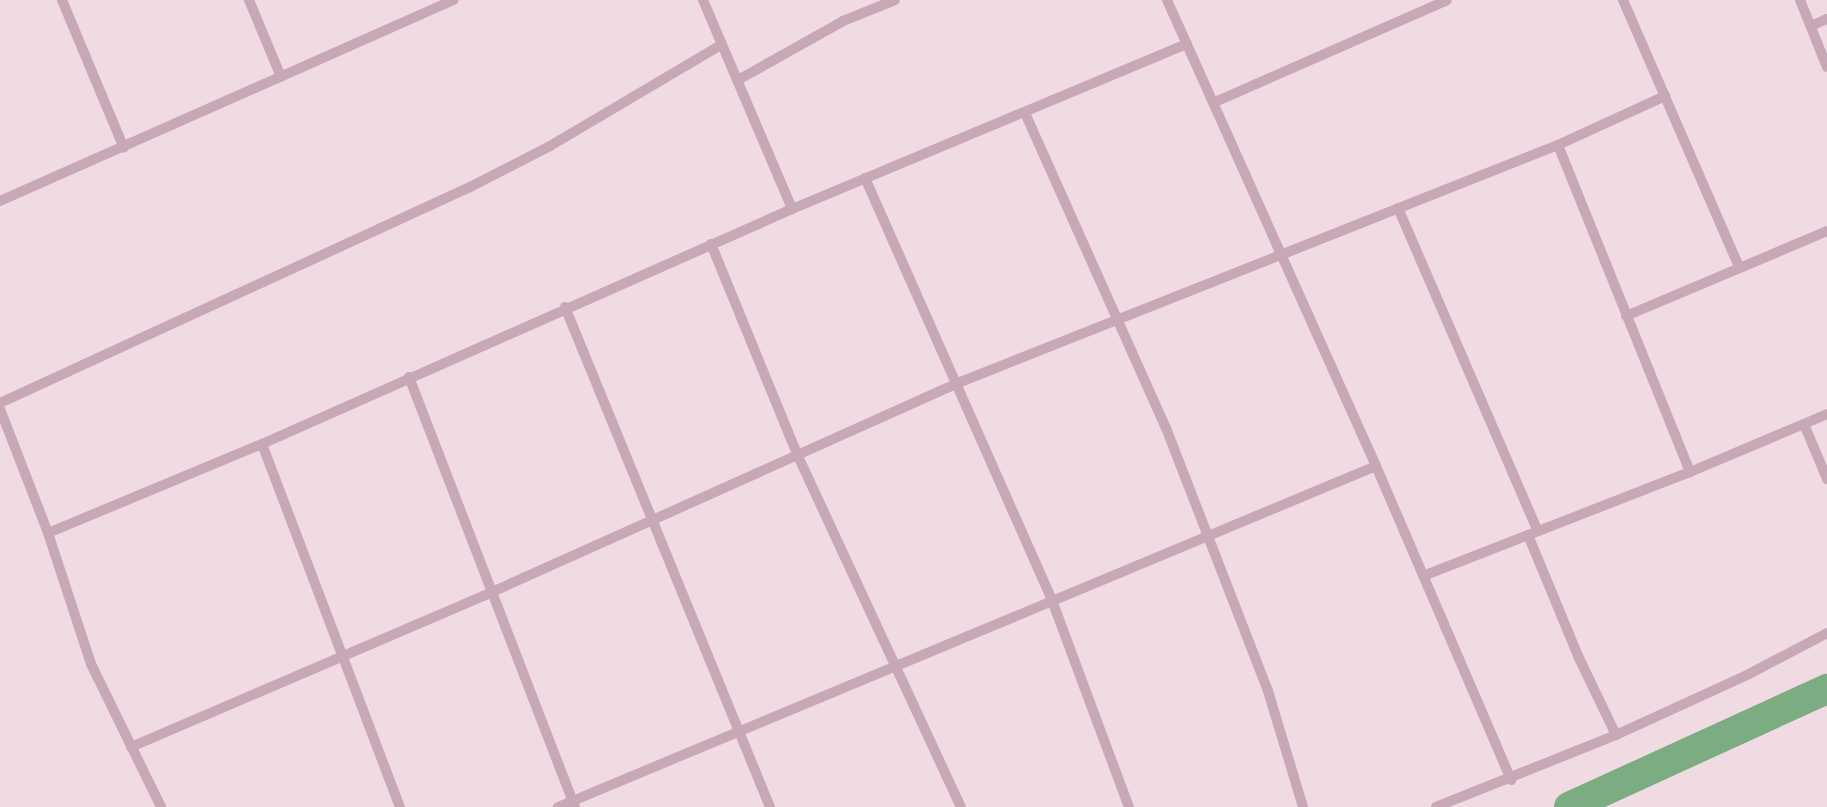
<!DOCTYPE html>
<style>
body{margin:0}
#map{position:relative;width:1827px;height:807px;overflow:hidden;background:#f0dbe3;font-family:"Varela Round",sans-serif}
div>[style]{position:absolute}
.canal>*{height:30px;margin:-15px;padding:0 15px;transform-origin:15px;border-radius:15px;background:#7bac82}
.street>*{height:10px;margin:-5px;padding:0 5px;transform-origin:5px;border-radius:5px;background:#c8a7b6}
span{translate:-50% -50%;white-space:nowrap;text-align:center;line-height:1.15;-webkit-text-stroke:4px #f8e7ed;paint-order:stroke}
</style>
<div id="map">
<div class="canal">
<div style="left:1569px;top:807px;width:284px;rotate:-24.6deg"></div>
</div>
<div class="street">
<div style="left:62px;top:0;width:160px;rotate:67.3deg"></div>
<div style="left:249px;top:0;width:83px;rotate:67.4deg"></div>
<div style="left:703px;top:0;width:227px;rotate:66.9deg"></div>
<div style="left:1167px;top:0;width:511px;rotate:65.84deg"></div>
<div style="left:1376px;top:466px;width:342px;rotate:66.7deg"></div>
<div style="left:1623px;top:0;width:291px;rotate:66.5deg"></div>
<div style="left:1800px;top:0;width:72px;rotate:68.1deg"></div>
<div style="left:1811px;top:26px;width:17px;rotate:-24deg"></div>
<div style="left:738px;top:80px;width:120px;rotate:-29.3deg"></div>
<div style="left:843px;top:21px;width:56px;rotate:-22deg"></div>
<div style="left:1215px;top:102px;width:253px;rotate:-23.7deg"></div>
<div style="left:1025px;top:113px;width:345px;rotate:65.9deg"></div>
<div style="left:1166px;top:428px;width:282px;rotate:68.8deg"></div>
<div style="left:1268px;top:691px;width:121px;rotate:73.2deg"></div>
<div style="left:1558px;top:145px;width:353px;rotate:68deg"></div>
<div style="left:865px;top:178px;width:465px;rotate:66.1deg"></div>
<div style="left:1053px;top:603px;width:218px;rotate:69.6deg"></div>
<div style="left:0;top:201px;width:496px;rotate:-23.9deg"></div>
<div style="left:1398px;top:208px;width:352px;rotate:66.6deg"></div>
<div style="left:711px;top:244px;width:227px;rotate:67.7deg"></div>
<div style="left:797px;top:454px;width:389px;rotate:65.1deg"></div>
<div style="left:565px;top:307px;width:540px;rotate:67.71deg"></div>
<div style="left:1626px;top:316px;width:218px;rotate:-22.9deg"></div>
<div style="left:409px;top:377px;width:461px;rotate:68.9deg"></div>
<div style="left:0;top:403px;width:517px;rotate:-24.68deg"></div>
<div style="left:470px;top:187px;width:90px;rotate:-27.1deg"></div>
<div style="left:550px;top:146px;width:199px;rotate:-30.6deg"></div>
<div style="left:0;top:409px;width:133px;rotate:68.8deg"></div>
<div style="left:48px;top:533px;width:138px;rotate:71.8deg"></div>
<div style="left:91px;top:664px;width:159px;rotate:63.9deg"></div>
<div style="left:1804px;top:424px;width:60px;rotate:67.3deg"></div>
<div style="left:262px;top:444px;width:388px;rotate:69.2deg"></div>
<div style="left:48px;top:533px;width:232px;rotate:-22.6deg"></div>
<div style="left:262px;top:444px;width:580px;rotate:-23.91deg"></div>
<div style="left:792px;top:209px;width:428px;rotate:-22.7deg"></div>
<div style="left:1528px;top:535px;width:133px;rotate:67.5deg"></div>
<div style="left:1579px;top:658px;width:85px;rotate:64.3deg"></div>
<div style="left:1423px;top:576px;width:287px;rotate:-21.3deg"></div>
<div style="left:1690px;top:472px;width:149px;rotate:-22.9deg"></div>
<div style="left:131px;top:747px;width:393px;rotate:-23.2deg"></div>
<div style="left:492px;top:592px;width:511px;rotate:-24.16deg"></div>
<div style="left:958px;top:383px;width:645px;rotate:-21.64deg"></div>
<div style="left:1558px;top:145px;width:118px;rotate:-24.6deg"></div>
<div style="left:558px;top:807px;width:886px;rotate:-22.63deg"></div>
<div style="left:1436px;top:807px;width:194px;rotate:-21.8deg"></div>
<div style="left:1616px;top:735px;width:146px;rotate:-24.6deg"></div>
<div style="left:1749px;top:674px;width:88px;rotate:-27.7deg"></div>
</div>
</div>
